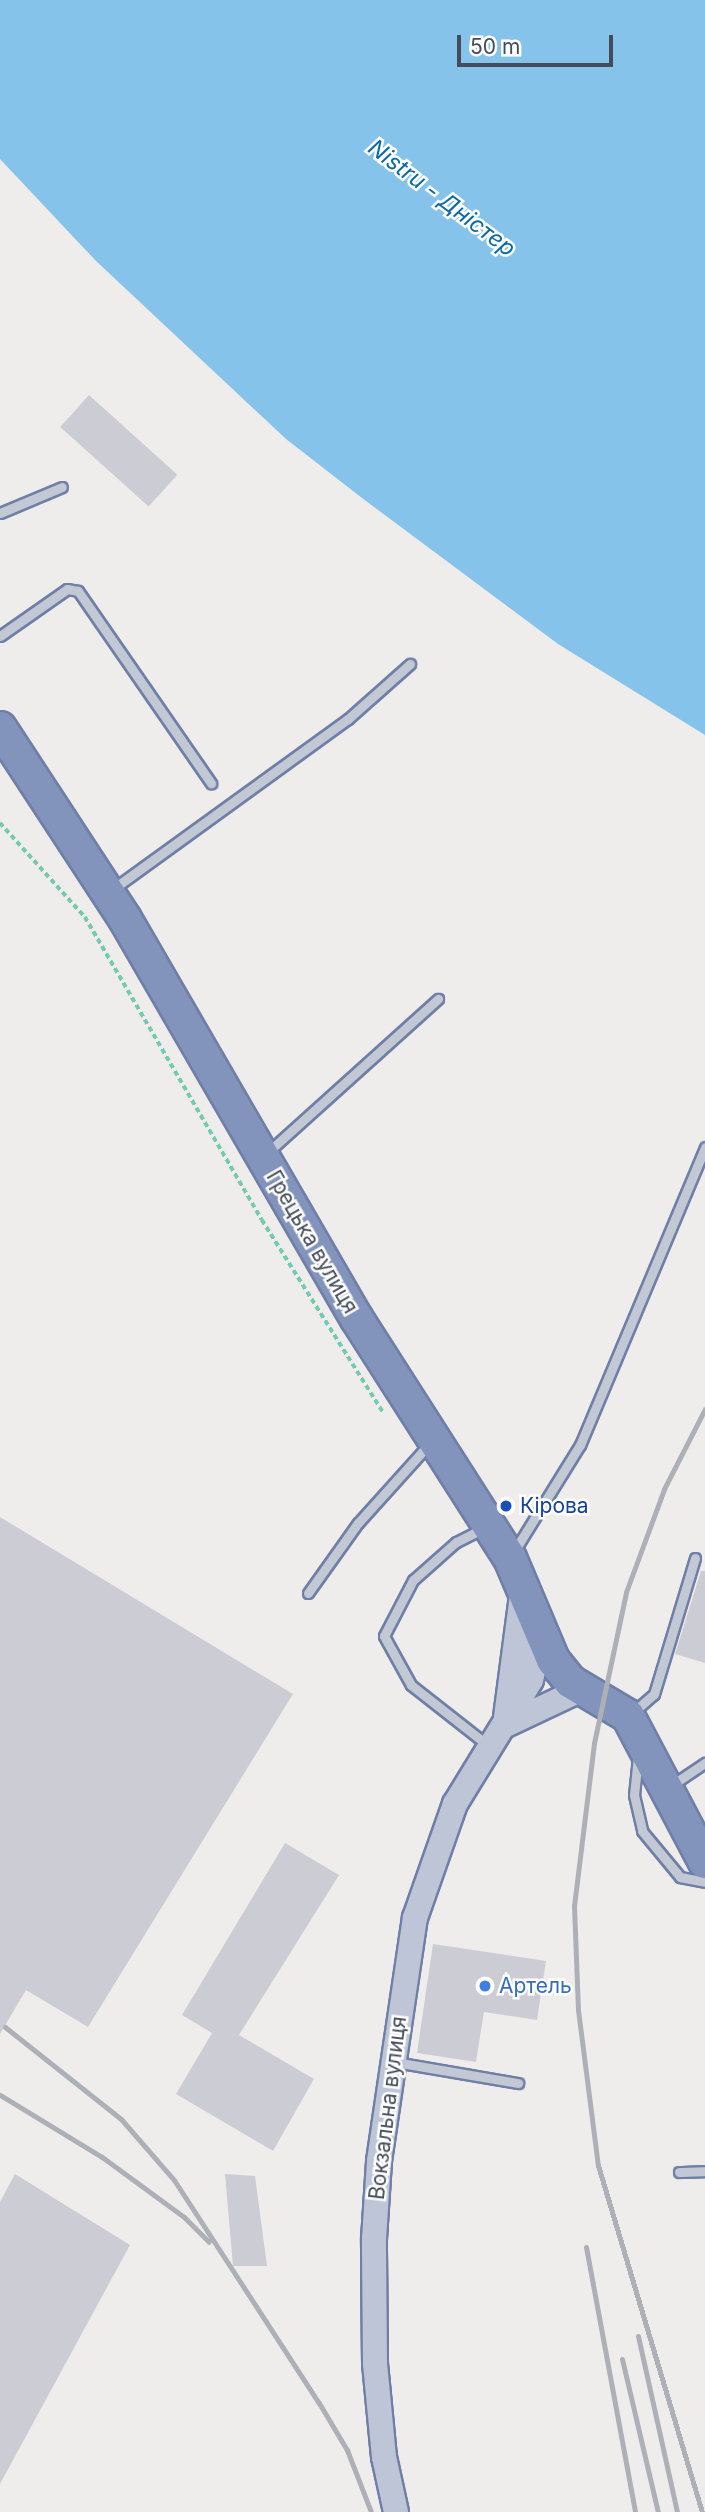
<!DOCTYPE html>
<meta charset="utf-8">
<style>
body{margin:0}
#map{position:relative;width:705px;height:2512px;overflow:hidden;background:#efedec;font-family:Inter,sans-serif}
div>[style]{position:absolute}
.water>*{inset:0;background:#86c3eb}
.building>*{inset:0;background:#cccdd4;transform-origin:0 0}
.path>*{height:3.5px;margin-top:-1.75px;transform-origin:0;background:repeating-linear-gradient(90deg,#72cbb0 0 5px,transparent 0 8.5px)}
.roads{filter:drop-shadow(2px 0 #6f7fa7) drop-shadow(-2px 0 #6f7fa7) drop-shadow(0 2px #6f7fa7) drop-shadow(0 -2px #6f7fa7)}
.lane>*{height:9px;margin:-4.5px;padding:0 4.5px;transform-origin:4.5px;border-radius:4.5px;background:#c2c8d4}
.secondary>*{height:24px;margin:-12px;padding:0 12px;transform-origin:12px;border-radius:12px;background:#bec5d6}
.highway>*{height:32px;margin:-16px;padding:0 16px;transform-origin:16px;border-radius:16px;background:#8394bc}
.rail>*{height:5px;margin:-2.5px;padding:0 2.5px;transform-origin:2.5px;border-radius:2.5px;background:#aeb0b7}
.dots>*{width:19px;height:19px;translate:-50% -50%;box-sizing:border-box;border:4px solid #fff;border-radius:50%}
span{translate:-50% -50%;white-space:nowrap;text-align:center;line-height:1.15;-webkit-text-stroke:5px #fff;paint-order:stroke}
.street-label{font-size:21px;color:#454c59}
.transit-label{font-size:21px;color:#164399}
.left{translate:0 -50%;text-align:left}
.shop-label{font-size:21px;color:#366cbe}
.water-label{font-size:23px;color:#0c69a5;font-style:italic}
.scale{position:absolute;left:457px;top:35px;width:156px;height:32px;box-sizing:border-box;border:4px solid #454c59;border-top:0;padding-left:9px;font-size:21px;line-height:24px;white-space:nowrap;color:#454c59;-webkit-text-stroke:5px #fff;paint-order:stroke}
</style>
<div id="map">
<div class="water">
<div style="clip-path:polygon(0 0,705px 0,705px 735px,558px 644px,362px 498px,286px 439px,95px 260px,0 159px)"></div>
</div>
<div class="building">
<div style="left:89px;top:395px;width:119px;height:43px;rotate:42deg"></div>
<div style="clip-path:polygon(0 1517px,293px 1694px,88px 2027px,26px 1990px,0 2034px)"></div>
<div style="clip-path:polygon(701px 1571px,705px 1571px,705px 1663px,675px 1654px)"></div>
<div style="clip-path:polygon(285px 1843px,339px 1875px,239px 2035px,314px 2079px,273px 2151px,176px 2094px,212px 2033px,182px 2015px)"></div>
<div style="clip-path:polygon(433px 1944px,546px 1961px,537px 2020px,484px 2012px,476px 2062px,417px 2053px)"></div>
<div style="clip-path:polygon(15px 2174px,130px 2245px,0 2484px,0 2202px)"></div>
<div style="clip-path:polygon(225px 2174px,255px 2176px,267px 2266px,233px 2266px)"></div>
</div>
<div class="path">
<div style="left:0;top:823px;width:127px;rotate:47.9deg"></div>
<div style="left:85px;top:917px;width:351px;rotate:59.7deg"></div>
<div style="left:262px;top:1220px;width:227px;rotate:57.8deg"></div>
</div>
<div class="roads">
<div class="lane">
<div style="left:0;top:513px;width:67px;rotate:-22.8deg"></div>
<div style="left:0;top:636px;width:82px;rotate:-35deg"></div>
<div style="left:67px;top:589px;width:11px;rotate:10deg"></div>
<div style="left:78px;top:591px;width:234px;rotate:55.3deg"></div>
<div style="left:113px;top:889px;width:290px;rotate:-35.9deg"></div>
<div style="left:348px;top:719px;width:83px;rotate:-41.6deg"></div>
<div style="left:268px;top:1152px;width:229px;rotate:-42deg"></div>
<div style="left:484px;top:1528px;width:31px;rotate:153deg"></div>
<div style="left:456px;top:1542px;width:57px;rotate:138.5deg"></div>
<div style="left:413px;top:1580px;width:63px;rotate:117.4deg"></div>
<div style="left:384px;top:1636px;width:56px;rotate:61.1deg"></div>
<div style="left:411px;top:1685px;width:100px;rotate:38.1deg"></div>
<div style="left:513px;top:1553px;width:127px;rotate:-58.2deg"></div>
<div style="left:580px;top:1445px;width:323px;rotate:-67.2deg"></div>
<div style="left:308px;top:1593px;width:86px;rotate:-54.5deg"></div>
<div style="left:358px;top:1523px;width:108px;rotate:-48deg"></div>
<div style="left:631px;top:1714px;width:30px;rotate:-41deg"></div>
<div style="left:654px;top:1694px;width:142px;rotate:-73.2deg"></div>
<div style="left:638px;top:1757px;width:38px;rotate:96deg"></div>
<div style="left:634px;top:1795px;width:37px;rotate:77deg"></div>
<div style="left:642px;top:1831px;width:60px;rotate:50.4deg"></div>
<div style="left:680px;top:1877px;width:25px;rotate:11deg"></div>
<div style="left:672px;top:1785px;width:40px;rotate:-34deg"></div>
<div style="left:395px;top:2062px;width:125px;rotate:9.7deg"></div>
<div style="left:679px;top:2172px;width:26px;rotate:-2deg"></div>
</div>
<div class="secondary">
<div style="left:506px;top:1717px;width:130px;rotate:-82.5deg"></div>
<div style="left:506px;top:1725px;width:86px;rotate:-25.4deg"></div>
<div style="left:396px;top:2512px;width:56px;rotate:-102.3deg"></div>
<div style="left:384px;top:2457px;width:93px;rotate:-95.5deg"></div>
<div style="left:375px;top:2364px;width:125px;rotate:-90.5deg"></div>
<div style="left:374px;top:2239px;width:78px;rotate:-86.3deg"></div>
<div style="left:379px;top:2161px;width:246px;rotate:-81.6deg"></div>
<div style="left:415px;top:1918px;width:121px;rotate:-70.7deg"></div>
<div style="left:455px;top:1804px;width:145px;rotate:-58.5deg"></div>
<div style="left:531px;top:1680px;width:47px;rotate:-76.6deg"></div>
</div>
<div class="highway">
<div style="left:0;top:728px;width:228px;rotate:56.8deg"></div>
<div style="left:125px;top:919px;width:462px;rotate:59.9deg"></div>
<div style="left:357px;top:1319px;width:284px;rotate:57.4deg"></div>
<div style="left:510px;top:1558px;width:111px;rotate:67.1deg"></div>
<div style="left:553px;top:1660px;width:28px;rotate:51deg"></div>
<div style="left:571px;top:1682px;width:66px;rotate:30.8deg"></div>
<div style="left:628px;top:1716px;width:165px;rotate:62.2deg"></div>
</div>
</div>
<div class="rail">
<div style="left:5px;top:2027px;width:148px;rotate:38.4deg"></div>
<div style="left:121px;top:2119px;width:81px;rotate:49deg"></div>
<div style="left:174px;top:2180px;width:266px;rotate:57deg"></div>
<div style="left:319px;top:2403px;width:55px;rotate:59.2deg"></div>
<div style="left:347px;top:2450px;width:66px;rotate:68.8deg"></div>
<div style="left:0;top:2095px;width:119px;rotate:31.3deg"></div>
<div style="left:102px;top:2157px;width:102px;rotate:36.2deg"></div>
<div style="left:184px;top:2217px;width:35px;rotate:45deg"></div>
<div style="left:586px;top:2247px;width:269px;rotate:79.5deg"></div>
<div style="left:638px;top:2336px;width:180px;rotate:77.5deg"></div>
<div style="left:622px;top:2359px;width:157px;rotate:76.8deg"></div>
<div style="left:702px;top:2512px;width:361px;rotate:-106.7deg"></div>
<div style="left:598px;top:2166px;width:157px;rotate:-97.3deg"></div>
<div style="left:578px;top:2010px;width:104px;rotate:-92.2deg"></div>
<div style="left:574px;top:1906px;width:164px;rotate:-83deg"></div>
<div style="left:594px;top:1743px;width:154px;rotate:-78deg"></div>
<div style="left:626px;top:1592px;width:110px;rotate:-69.7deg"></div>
<div style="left:664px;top:1489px;width:90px;rotate:-62.9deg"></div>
</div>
<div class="dots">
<div style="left:506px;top:1506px;background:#1a4fb4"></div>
<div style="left:485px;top:1986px;background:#3f7fe0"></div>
</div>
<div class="street-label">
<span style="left:312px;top:1242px;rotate:60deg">Грецька вулиця</span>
<span style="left:388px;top:2108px;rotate:-83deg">Вокзальна вулиця</span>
</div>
<div class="transit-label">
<span class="left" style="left:520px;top:1506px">Кірова</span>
</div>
<div class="shop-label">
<span class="left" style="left:499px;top:1986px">Артель</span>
</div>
<div class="water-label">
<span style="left:442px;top:198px;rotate:37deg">Nistru - Дністер</span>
</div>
<div class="scale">50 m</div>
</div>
